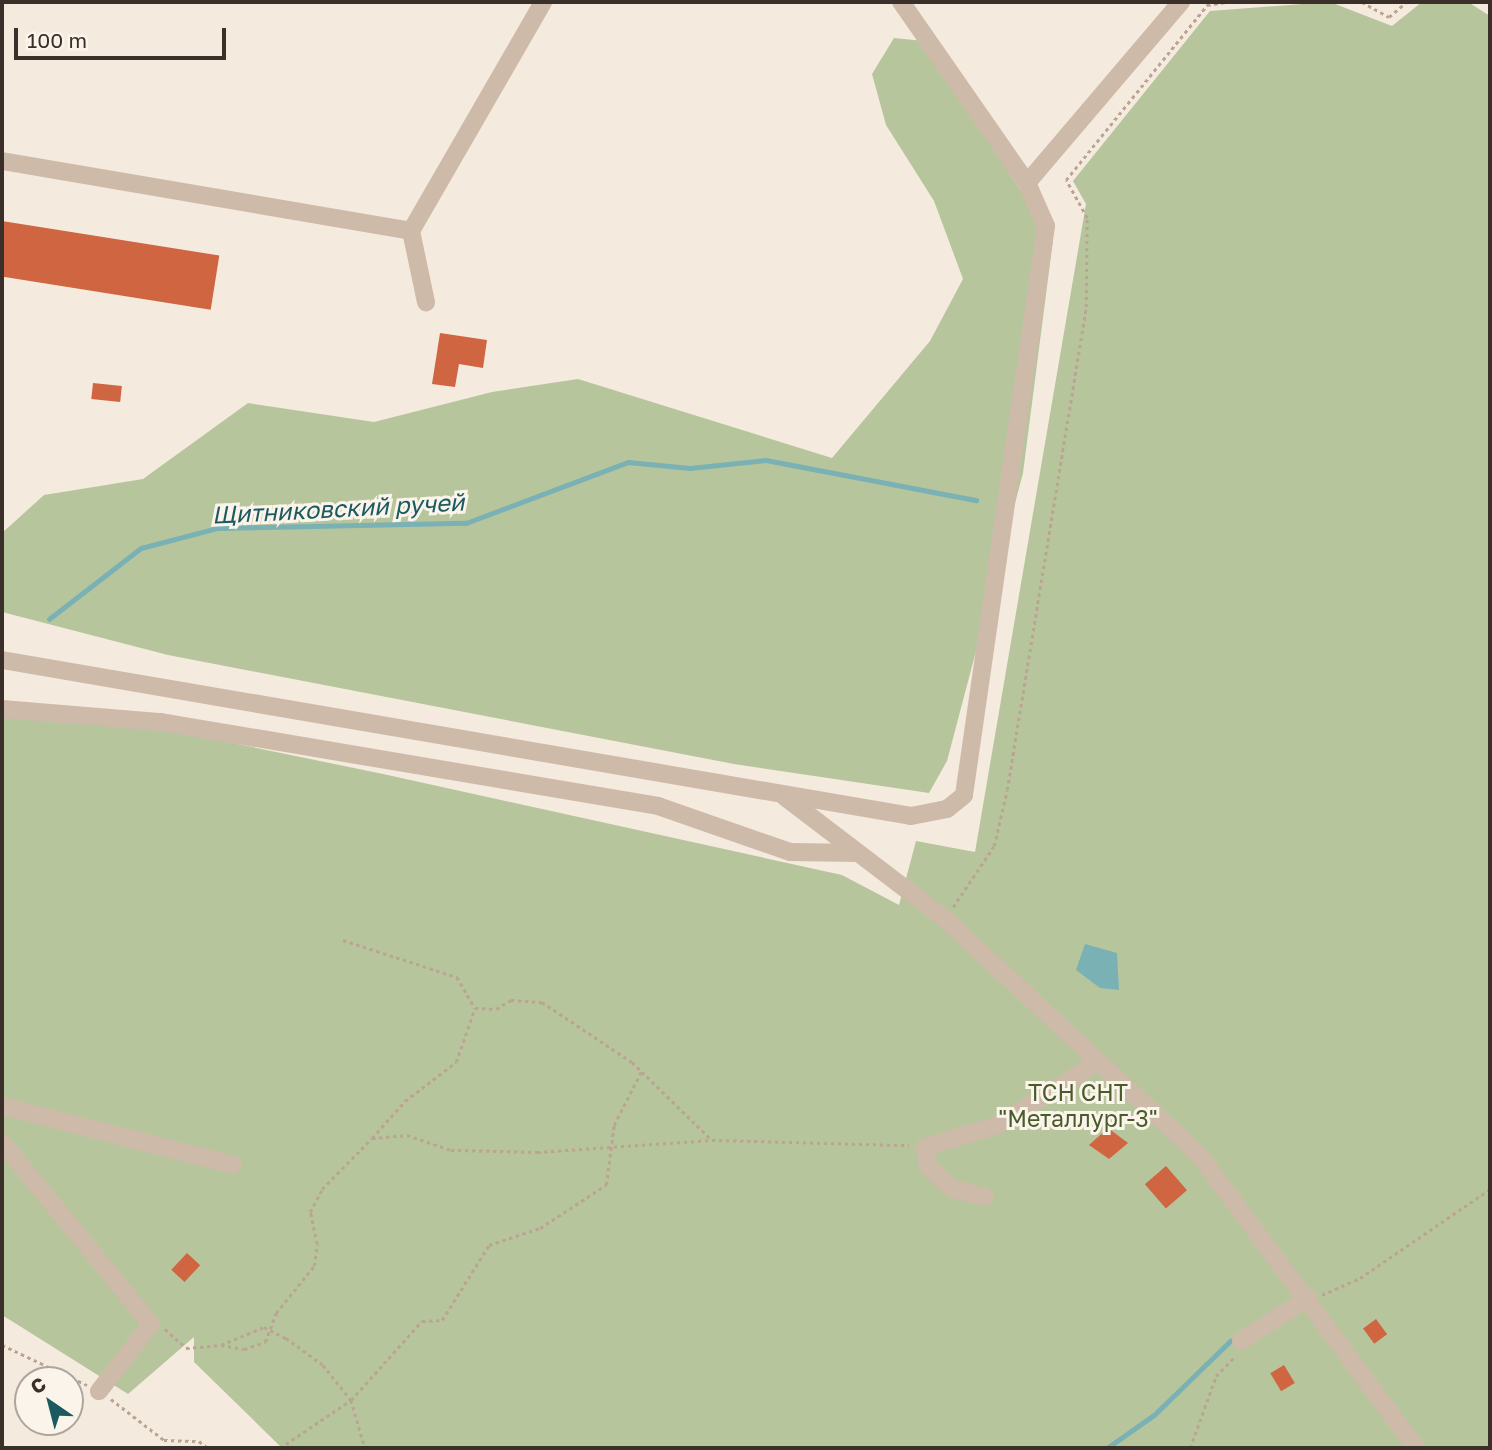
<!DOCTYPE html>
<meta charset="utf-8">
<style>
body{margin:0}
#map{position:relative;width:1492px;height:1450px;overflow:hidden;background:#f5eade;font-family:"Golos Text",sans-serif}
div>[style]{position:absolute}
.green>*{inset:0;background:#b7c59c}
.water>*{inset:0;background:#7ab1b4}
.stream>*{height:4.5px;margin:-2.25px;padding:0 2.25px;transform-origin:2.25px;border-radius:2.25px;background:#7ab1b4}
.building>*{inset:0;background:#cf6641;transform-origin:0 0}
.path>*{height:2.5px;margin-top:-1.25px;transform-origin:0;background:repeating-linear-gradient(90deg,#baa492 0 3.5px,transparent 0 7px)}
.minor>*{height:18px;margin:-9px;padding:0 9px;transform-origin:9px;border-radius:9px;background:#cebaa8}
span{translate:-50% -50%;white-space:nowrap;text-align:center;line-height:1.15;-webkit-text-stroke:6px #fbf4eb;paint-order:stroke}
.park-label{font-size:23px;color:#495b2b}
.water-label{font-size:24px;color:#1b5b60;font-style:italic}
.frame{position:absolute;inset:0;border:4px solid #3b2f29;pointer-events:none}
.north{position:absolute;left:14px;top:1366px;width:70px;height:70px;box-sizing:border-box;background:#fbf4eb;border:2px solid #aea59d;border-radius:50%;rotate:325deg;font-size:19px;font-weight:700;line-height:28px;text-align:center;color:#3b2f29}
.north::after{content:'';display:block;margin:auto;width:24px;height:32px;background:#1b5b60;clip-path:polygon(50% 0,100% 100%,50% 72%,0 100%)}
.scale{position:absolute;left:14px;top:28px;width:212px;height:32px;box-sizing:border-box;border:4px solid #3b2f29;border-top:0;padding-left:9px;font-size:21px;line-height:24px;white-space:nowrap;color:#3b2f29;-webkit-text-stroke:5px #fbf4eb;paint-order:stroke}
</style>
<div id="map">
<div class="green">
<div style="clip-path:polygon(1330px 2px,1392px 26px,1422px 2px,1468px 2px,1490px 16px,1490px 1448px,282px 1448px,194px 1362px,194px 1337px,128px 1394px,2px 1315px,2px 712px,184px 733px,383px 774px,842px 875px,899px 905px,916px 841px,975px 852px,1086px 204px,1073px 181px,1210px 11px)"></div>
<div style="clip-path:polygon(894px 38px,924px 41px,1053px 240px,1023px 473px,947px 761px,929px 793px,734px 764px,168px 655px,2px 612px,2px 533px,44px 495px,143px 479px,248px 403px,374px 422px,492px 392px,578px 379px,832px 458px,930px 341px,963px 279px,934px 201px,886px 125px,872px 74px)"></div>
</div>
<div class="water">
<div style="clip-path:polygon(1085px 944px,1117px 953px,1119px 990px,1100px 988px,1076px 970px)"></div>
</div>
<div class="stream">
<div style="left:49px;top:619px;width:116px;rotate:-37.7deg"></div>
<div style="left:141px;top:548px;width:80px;rotate:-14.6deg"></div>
<div style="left:218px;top:528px;width:248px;rotate:-1.2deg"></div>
<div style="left:466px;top:523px;width:173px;rotate:-20.6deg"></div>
<div style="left:628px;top:462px;width:62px;rotate:5.5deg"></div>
<div style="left:690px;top:468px;width:76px;rotate:-6deg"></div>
<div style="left:766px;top:460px;width:214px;rotate:10.8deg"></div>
<div style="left:1107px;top:1448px;width:57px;rotate:-35.1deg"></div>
<div style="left:1154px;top:1415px;width:106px;rotate:-44.2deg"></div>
</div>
<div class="building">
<div style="left:2px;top:221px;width:220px;height:55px;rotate:9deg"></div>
<div style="clip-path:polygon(440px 333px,487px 340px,483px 368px,459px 364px,455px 387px,432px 384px)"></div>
<div style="left:93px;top:383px;width:29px;height:16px;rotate:6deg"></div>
<div style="clip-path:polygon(1108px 1128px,1128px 1143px,1109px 1159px,1089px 1145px)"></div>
<div style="left:1166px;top:1166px;width:32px;height:28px;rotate:49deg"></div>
<div style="left:187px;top:1253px;width:18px;height:23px;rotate:43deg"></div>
<div style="left:1376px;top:1319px;width:19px;height:16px;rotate:54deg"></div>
<div style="left:1284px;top:1365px;width:21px;height:16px;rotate:59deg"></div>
</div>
<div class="path">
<div style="left:1362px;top:2px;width:31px;rotate:29deg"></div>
<div style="left:1389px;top:17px;width:23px;rotate:-41deg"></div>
<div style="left:953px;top:907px;width:73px;rotate:-56.1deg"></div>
<div style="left:994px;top:846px;width:57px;rotate:-76.9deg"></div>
<div style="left:1007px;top:790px;width:489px;rotate:-80.7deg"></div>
<div style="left:1086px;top:307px;width:89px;rotate:-89.4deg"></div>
<div style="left:1087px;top:218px;width:43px;rotate:-118.9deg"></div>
<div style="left:1066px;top:180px;width:225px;rotate:-51.1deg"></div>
<div style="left:1207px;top:5px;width:19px;rotate:-9deg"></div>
<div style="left:343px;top:940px;width:120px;rotate:18deg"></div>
<div style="left:457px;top:977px;width:36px;rotate:60deg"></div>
<div style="left:372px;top:1138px;width:50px;rotate:-48.3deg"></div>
<div style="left:405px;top:1101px;width:64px;rotate:-37.4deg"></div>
<div style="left:456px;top:1062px;width:57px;rotate:-70.6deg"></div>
<div style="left:475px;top:1008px;width:21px;rotate:3deg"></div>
<div style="left:496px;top:1009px;width:17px;rotate:-31deg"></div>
<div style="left:511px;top:1000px;width:31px;rotate:4deg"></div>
<div style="left:542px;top:1002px;width:108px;rotate:33.7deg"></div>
<div style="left:632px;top:1062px;width:112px;rotate:44.3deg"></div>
<div style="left:1322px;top:1295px;width:42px;rotate:-24.1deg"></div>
<div style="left:1360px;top:1278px;width:158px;rotate:-34.4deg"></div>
<div style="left:165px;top:1329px;width:28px;rotate:42deg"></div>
<div style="left:186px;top:1348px;width:35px;rotate:-5deg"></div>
<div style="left:221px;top:1345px;width:47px;rotate:-22.7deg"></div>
<div style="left:264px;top:1327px;width:25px;rotate:27deg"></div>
<div style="left:286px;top:1338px;width:46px;rotate:36.1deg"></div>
<div style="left:323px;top:1365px;width:45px;rotate:51.3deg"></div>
<div style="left:351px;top:1400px;width:50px;rotate:73.7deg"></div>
<div style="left:2px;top:1345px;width:94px;rotate:25.2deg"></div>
<div style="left:221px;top:1345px;width:23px;rotate:10deg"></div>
<div style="left:244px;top:1349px;width:22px;rotate:-18deg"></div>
<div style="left:265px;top:1342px;width:31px;rotate:-69deg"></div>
<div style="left:276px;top:1313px;width:60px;rotate:-51deg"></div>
<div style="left:314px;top:1266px;width:22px;rotate:-82deg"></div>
<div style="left:317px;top:1244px;width:33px;rotate:-102deg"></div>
<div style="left:310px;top:1212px;width:26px;rotate:-62deg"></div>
<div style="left:322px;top:1189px;width:71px;rotate:-45.6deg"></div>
<div style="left:372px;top:1138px;width:35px;rotate:-5deg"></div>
<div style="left:407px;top:1135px;width:46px;rotate:18.8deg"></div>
<div style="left:451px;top:1150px;width:86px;rotate:1.3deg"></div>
<div style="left:537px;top:1152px;width:175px;rotate:-3.9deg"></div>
<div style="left:712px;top:1140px;width:197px;rotate:1.5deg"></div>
<div style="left:111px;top:1399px;width:67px;rotate:37.7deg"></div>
<div style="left:164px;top:1440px;width:35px;rotate:2deg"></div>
<div style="left:199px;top:1441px;width:11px;rotate:38deg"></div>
<div style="left:280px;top:1448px;width:86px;rotate:-34.1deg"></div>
<div style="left:351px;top:1400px;width:106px;rotate:-48.1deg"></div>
<div style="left:422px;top:1321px;width:20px;rotate:-3deg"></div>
<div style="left:442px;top:1320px;width:89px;rotate:-57.9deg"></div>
<div style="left:489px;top:1245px;width:54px;rotate:-18.4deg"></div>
<div style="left:540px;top:1228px;width:79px;rotate:-33.1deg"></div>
<div style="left:606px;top:1185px;width:61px;rotate:-82.4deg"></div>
<div style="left:614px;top:1125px;width:62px;rotate:-63deg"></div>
<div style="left:1190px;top:1448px;width:77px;rotate:-70.1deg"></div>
<div style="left:1216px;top:1376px;width:28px;rotate:-46deg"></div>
</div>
<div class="minor">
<div style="left:2px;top:161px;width:415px;rotate:9.7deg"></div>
<div style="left:411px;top:231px;width:264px;rotate:-60deg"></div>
<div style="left:1027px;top:183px;width:238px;rotate:-49.6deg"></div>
<div style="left:411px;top:231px;width:73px;rotate:78.1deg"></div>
<div style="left:2px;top:660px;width:922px;rotate:9.74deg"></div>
<div style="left:911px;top:816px;width:37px;rotate:-11deg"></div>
<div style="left:947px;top:809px;width:22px;rotate:-39deg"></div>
<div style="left:964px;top:795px;width:575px;rotate:-81.8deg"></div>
<div style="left:1046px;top:226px;width:47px;rotate:-113.8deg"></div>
<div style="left:1027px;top:183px;width:221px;rotate:-124.8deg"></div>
<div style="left:2px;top:709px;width:160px;rotate:4.7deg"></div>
<div style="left:161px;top:722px;width:504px;rotate:9.59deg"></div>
<div style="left:658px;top:806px;width:140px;rotate:19.2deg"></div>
<div style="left:790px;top:852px;width:68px;rotate:0.8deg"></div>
<div style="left:785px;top:797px;width:201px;rotate:37.3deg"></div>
<div style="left:945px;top:919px;width:348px;rotate:42.9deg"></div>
<div style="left:1200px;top:1156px;width:363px;rotate:53.5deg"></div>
<div style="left:2px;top:1106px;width:238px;rotate:14.3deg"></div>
<div style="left:2px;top:1142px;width:235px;rotate:50.7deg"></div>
<div style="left:151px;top:1324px;width:85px;rotate:127.8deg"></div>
<div style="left:985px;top:1197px;width:34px;rotate:-166deg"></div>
<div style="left:952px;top:1189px;width:33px;rotate:-137deg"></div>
<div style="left:928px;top:1167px;width:20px;rotate:-99deg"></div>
<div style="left:925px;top:1147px;width:76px;rotate:-16.8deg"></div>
<div style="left:998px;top:1125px;width:118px;rotate:-32.2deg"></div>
<div style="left:1241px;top:1341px;width:80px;rotate:-32.7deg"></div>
</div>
<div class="park-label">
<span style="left:1078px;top:1105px">ТСН СНТ<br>"Металлург-3"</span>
</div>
<div class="water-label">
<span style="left:338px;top:508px;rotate:-3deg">Щитниковский ручей</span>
</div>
<div class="frame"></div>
<div class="north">С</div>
<div class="scale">100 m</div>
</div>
